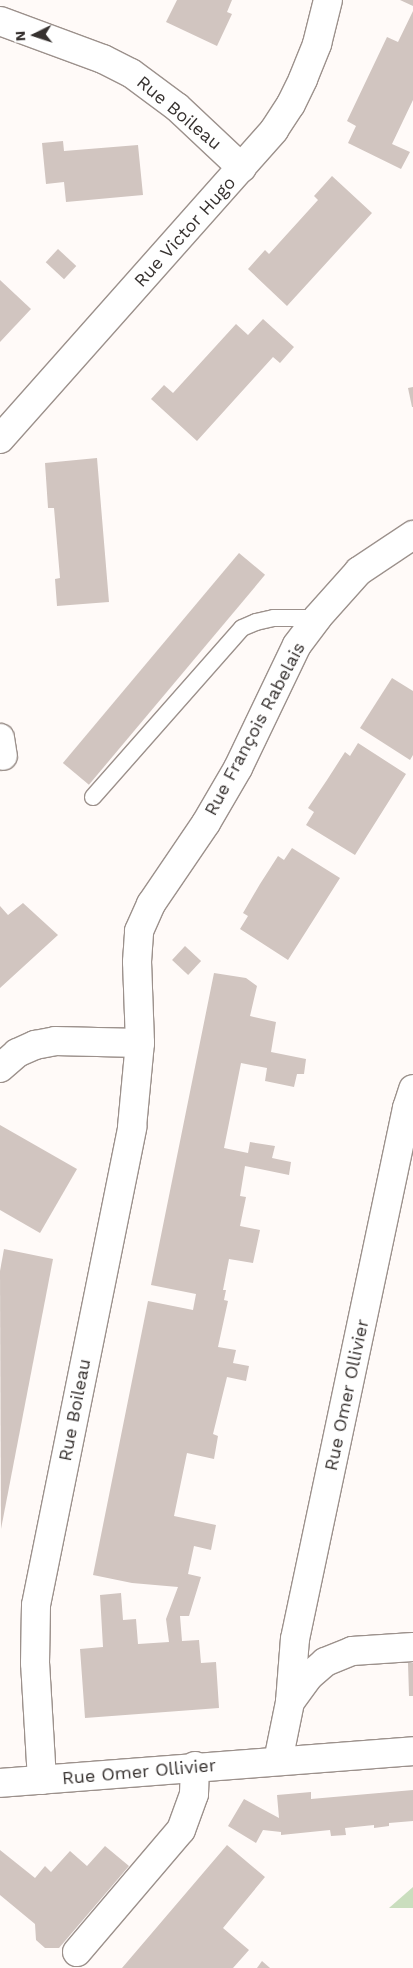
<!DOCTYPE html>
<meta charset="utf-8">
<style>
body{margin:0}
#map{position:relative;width:413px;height:1968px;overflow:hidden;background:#fffaf8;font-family:"Work Sans",sans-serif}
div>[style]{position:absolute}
.green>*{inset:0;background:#cadebe}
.building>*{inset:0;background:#d1c5c0;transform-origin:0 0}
.roads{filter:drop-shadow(1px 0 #9c918c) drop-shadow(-1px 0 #9c918c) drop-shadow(0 1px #9c918c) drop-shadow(0 -1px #9c918c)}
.lane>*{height:16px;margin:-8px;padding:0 8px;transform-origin:8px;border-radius:8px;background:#fff}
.street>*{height:28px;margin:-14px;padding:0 14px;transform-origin:14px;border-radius:14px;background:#fff}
span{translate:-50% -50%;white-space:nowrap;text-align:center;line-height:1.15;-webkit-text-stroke:4px #fff;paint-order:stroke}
.street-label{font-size:18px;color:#36312f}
.north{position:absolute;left:10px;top:10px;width:50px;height:50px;-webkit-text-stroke:4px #fff;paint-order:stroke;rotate:266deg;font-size:14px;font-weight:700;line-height:20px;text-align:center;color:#36312f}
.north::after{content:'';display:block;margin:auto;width:18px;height:22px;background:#36312f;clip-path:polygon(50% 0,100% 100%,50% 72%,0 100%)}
</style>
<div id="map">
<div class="green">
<div style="clip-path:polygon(413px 1887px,413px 1908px,389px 1908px)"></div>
</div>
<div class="building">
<div style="clip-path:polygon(177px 0,232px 0,227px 12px,232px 14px,217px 46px,166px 22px)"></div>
<div style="clip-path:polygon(400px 0,413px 0,413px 6px)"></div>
<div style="clip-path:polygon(413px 11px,413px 100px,392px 144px,410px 152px,401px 169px,348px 143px,356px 126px,347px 121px,387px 37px,398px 42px)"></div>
<div style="clip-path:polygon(63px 141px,64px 151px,138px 145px,143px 195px,66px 202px,64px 182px,46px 184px,42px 143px)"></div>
<div style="clip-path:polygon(332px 176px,372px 213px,287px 306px,248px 269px,265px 250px,269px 254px,318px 200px,314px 196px)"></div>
<div style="left:58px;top:249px;width:25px;height:18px;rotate:43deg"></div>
<div style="clip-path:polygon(0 280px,31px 309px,0 342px)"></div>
<div style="clip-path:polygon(263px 319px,294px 347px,280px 363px,273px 357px,197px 441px,151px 399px,164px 385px,173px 393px,236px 324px,248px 335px)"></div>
<div style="clip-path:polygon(413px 387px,413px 407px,412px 407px,408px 388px)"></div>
<div style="clip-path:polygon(97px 458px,109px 602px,57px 606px,55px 579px,60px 578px,54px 508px,48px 508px,45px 463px)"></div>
<div style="left:239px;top:553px;width:34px;height:274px;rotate:40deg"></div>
<div style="clip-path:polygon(392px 678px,413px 691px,413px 755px,410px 760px,360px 728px)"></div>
<div style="clip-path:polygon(358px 743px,406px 774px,355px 855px,306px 825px,314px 812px,308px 808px,327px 780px,345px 752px,350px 756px)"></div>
<div style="clip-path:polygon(292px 848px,340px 878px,288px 960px,240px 929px,248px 916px,243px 913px,260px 884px,278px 856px,284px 860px)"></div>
<div style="clip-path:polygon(23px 903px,58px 935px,0 988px,0 906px,8px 915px)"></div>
<div style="left:185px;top:946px;width:22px;height:19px;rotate:43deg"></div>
<div style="clip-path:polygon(214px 973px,246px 978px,257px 986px,250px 1016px,276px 1022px,271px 1052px,306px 1059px,304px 1074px,297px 1074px,294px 1087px,265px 1081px,267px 1068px,241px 1063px,224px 1148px,248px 1153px,250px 1142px,275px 1146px,272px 1158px,291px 1162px,289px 1175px,245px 1166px,240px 1196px,246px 1197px,240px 1226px,260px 1230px,253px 1263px,229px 1259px,223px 1290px,226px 1290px,224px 1300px,228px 1301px,218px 1347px,236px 1350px,233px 1363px,249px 1366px,246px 1381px,227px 1377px,213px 1434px,218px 1436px,214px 1459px,187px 1453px,174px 1516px,216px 1525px,211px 1550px,194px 1546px,188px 1574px,201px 1577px,189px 1616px,180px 1616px,182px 1641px,199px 1640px,201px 1663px,216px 1662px,219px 1708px,85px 1718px,80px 1649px,103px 1647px,100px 1595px,121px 1593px,123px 1620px,136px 1619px,138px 1644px,169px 1642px,166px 1619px,178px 1587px,132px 1583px,93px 1575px,148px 1301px,193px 1310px,196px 1294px,151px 1285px)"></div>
<div style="clip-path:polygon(0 1125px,77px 1169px,40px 1233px,0 1210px)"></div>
<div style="clip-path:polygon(4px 1249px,53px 1259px,1px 1529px,0 1271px)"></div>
<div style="clip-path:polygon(408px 1663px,413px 1663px,413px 1696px,409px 1696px)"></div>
<div style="clip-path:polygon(413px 1790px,413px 1821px,389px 1823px,389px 1826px,374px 1828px,374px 1825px,345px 1828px,346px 1835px,331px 1836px,330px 1830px,281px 1835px,281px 1832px,263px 1830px,256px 1843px,228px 1826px,244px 1799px,279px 1818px,277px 1795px,311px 1792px,311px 1799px)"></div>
<div style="clip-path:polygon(227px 1845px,265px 1877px,223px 1928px,249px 1950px,233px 1968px,122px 1968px)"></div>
<div style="clip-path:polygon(105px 1846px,129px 1866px,59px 1948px,45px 1948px,36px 1940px,35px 1924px,0 1895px,0 1850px,35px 1878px,45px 1866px,51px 1872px,70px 1851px,87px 1866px)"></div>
<div style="clip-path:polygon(262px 1961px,270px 1968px,257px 1968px)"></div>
</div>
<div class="roads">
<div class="lane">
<div style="left:93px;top:797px;width:225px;rotate:-48.6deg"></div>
<div style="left:242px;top:628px;width:15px;rotate:-23deg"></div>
<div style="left:256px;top:622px;width:18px;rotate:-13deg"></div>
<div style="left:274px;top:618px;width:43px"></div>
</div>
<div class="street">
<div style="left:0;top:21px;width:110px;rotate:20.3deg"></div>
<div style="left:103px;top:59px;width:31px;rotate:27deg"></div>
<div style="left:131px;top:73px;width:57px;rotate:36.5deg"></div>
<div style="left:177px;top:107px;width:89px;rotate:43.2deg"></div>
<div style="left:0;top:439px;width:413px;rotate:-48.4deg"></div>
<div style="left:274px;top:130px;width:31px;rotate:-57deg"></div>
<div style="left:291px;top:104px;width:28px;rotate:-64deg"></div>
<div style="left:303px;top:79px;width:38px;rotate:-68deg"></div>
<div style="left:317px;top:44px;width:45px;rotate:-76deg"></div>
<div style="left:0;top:738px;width:18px;rotate:81deg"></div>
<div style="left:0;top:1068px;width:23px;rotate:-41deg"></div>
<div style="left:17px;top:1053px;width:20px;rotate:-24deg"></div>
<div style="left:35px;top:1045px;width:20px;rotate:-11deg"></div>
<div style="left:55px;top:1041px;width:85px;rotate:1.3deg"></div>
<div style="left:290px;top:1702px;width:31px;rotate:-54deg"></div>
<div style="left:308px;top:1677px;width:23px;rotate:-41deg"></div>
<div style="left:325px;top:1662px;width:29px;rotate:-22deg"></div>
<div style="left:352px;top:1651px;width:61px;rotate:-3.8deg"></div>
<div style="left:278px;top:1761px;width:60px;rotate:-78.5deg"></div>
<div style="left:290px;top:1702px;width:63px;rotate:-85.5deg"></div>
<div style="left:295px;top:1639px;width:543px;rotate:-78.09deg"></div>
<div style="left:407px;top:1108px;width:20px;rotate:-72deg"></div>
<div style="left:42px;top:1780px;width:117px;rotate:-93.4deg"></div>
<div style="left:35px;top:1663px;width:58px;rotate:-89deg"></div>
<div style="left:36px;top:1605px;width:488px;rotate:-78.6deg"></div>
<div style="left:132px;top:1127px;width:84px;rotate:-84.6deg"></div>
<div style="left:140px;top:1043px;width:81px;rotate:-92.1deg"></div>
<div style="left:137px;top:962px;width:31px;rotate:-86deg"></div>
<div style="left:139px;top:931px;width:30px;rotate:-66deg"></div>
<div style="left:151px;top:904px;width:98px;rotate:-55.8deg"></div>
<div style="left:206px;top:823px;width:64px;rotate:-59.8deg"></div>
<div style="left:238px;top:768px;width:136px;rotate:-64.4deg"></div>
<div style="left:297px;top:645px;width:34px;rotate:-53deg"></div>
<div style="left:317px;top:618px;width:63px;rotate:-48.2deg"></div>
<div style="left:359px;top:571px;width:65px;rotate:-33.7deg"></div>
<div style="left:0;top:1783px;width:414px;rotate:-4.4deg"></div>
<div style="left:77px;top:1952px;width:160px;rotate:-49.6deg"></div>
<div style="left:181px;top:1830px;width:38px;rotate:-70deg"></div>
<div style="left:194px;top:1794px;width:28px;rotate:-88deg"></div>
</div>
</div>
<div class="street-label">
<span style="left:179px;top:113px;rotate:40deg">Rue Boileau</span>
<span style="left:185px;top:232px;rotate:-48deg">Rue Victor Hugo</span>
<span style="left:255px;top:729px;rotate:-62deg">Rue François Rabelais</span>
<span style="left:347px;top:1395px;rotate:-78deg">Rue Omer Ollivier</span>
<span style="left:75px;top:1410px;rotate:-79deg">Rue Boileau</span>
<span style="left:139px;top:1772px;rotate:-5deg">Rue Omer Ollivier</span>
</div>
<div class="north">N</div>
</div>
